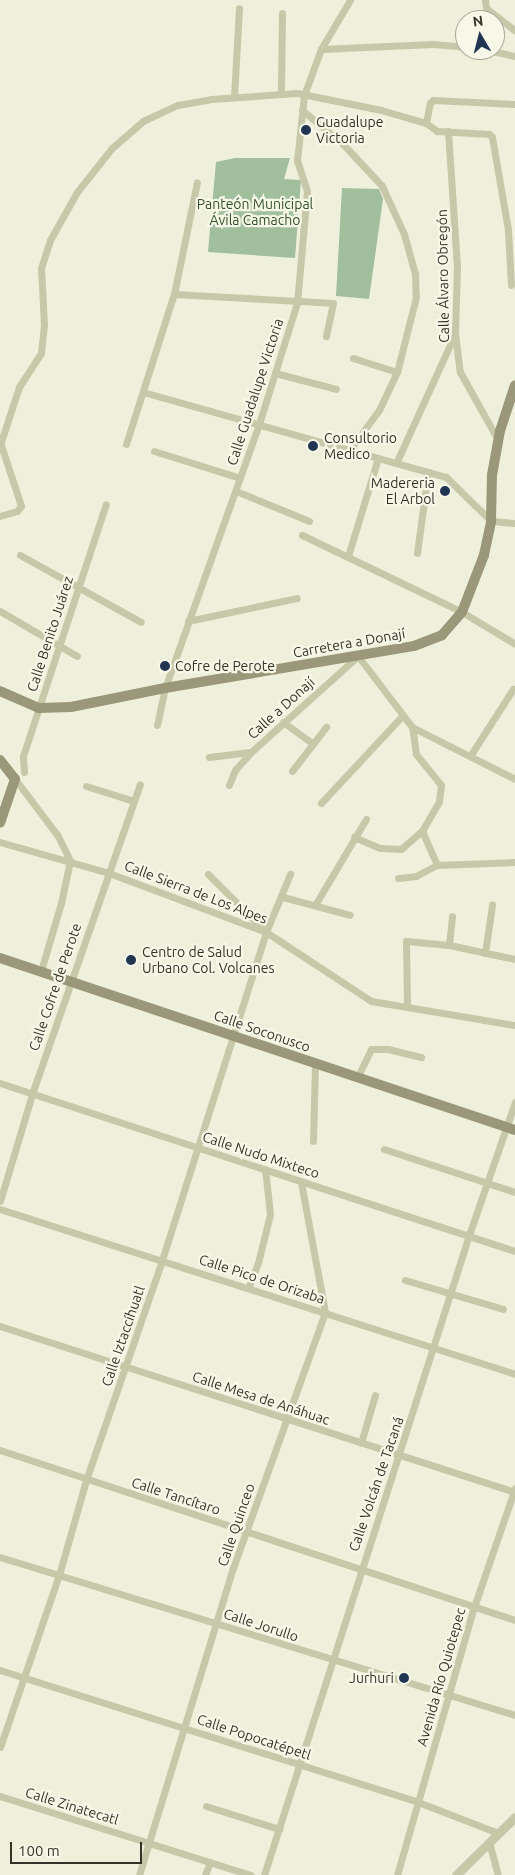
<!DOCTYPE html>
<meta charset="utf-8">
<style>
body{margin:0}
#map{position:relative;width:515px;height:1875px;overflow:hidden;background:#eff0dc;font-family:Ubuntu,sans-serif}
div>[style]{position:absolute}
.green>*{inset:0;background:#a1be9d}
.minor>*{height:7px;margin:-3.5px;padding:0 3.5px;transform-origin:3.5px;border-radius:3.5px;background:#c7c7a9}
.tertiary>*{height:9px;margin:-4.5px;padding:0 4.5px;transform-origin:4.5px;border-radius:4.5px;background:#c7c7a9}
.secondary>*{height:10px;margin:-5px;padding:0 5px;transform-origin:5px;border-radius:5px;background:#9b977a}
.dots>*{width:14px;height:14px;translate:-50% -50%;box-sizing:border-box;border:2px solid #f7f8e8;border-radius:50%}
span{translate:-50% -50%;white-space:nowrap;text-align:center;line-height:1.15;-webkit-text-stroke:4.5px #f7f8e8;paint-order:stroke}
.poi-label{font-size:14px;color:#353328}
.left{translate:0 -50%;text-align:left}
.right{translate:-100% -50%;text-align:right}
.park-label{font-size:14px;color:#31512e}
.street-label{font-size:14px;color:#353328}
.north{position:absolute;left:455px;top:10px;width:50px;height:50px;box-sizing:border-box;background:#f7f8e8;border:1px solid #a9a99b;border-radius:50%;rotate:352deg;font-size:14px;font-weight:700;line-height:20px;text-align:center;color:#353328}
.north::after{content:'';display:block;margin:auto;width:18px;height:22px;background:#213553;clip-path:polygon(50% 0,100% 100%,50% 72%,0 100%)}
.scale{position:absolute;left:10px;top:1842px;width:132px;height:22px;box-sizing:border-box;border:2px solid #353328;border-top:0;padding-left:6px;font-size:15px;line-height:18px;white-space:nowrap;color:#353328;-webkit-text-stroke:4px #f7f8e8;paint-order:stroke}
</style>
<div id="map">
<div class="green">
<div style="clip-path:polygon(235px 158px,290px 158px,284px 179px,301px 180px,295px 258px,208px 252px,216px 162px)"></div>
<div style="clip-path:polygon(342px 188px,379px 189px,383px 199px,369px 299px,336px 296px)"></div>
</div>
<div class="minor">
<div style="left:485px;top:0;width:8px;rotate:83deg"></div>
<div style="left:486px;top:8px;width:37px;rotate:38deg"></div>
<div style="left:321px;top:49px;width:112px;rotate:-2.6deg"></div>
<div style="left:433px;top:44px;width:32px;rotate:5deg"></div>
<div style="left:488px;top:50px;width:28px;rotate:13deg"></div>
<div style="left:281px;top:93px;width:80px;rotate:-89.3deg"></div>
<div style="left:234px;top:97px;width:89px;rotate:-86.8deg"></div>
<div style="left:302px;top:110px;width:53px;rotate:39.7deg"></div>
<div style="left:343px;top:144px;width:57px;rotate:47.1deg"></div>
<div style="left:382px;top:186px;width:53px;rotate:65.4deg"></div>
<div style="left:404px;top:234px;width:41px;rotate:74.6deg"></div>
<div style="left:415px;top:274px;width:23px;rotate:88deg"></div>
<div style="left:416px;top:297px;width:77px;rotate:104.2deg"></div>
<div style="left:397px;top:372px;width:42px;rotate:115.3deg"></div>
<div style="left:379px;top:410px;width:52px;rotate:126.4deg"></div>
<div style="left:426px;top:123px;width:20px;rotate:-79deg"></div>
<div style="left:430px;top:103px;width:4px;rotate:-45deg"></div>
<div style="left:433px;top:100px;width:82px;rotate:2.8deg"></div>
<div style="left:448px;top:131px;width:135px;rotate:86.2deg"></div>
<div style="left:457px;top:266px;width:67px;rotate:91.7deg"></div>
<div style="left:455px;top:333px;width:39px;rotate:83deg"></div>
<div style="left:460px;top:372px;width:78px;rotate:60.8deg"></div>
<div style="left:174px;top:294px;width:159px;rotate:3.2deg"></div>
<div style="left:333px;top:303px;width:34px;rotate:102deg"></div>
<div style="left:353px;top:358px;width:46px;rotate:17.7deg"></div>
<div style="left:275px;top:373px;width:63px;rotate:14.7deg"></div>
<div style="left:143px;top:392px;width:315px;rotate:15.7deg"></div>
<div style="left:446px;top:477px;width:63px;rotate:44.4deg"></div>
<div style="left:491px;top:521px;width:24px;rotate:5deg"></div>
<div style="left:0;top:442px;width:67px;rotate:71.8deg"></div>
<div style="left:21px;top:506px;width:6px;rotate:129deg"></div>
<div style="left:17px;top:511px;width:18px;rotate:164deg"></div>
<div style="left:1px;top:442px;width:58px;rotate:-71.9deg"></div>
<div style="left:19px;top:387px;width:40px;rotate:-57.1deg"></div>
<div style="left:41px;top:353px;width:28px;rotate:-84deg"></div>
<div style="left:44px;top:325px;width:57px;rotate:-93deg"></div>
<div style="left:41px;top:268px;width:29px;rotate:-72deg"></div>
<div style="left:50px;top:240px;width:55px;rotate:-60.6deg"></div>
<div style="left:77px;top:192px;width:56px;rotate:-51.5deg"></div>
<div style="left:112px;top:148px;width:41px;rotate:-41.1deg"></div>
<div style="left:143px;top:121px;width:38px;rotate:-25deg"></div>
<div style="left:178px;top:105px;width:34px;rotate:-10deg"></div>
<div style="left:211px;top:99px;width:86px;rotate:-4deg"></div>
<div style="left:297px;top:93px;width:86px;rotate:11.4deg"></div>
<div style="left:381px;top:110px;width:47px;rotate:16.1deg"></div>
<div style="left:426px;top:123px;width:14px;rotate:36deg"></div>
<div style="left:437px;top:131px;width:52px;rotate:3.3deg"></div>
<div style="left:489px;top:134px;width:4px;rotate:45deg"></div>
<div style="left:492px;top:137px;width:94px;rotate:80.2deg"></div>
<div style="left:508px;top:230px;width:55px;rotate:86.9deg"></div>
<div style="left:126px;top:444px;width:157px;rotate:-72.3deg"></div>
<div style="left:174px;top:294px;width:114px;rotate:-78.4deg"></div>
<div style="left:154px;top:451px;width:90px;rotate:17.4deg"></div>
<div style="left:397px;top:461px;width:140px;rotate:-65.5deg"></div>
<div style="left:236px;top:491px;width:79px;rotate:22.3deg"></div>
<div style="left:302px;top:535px;width:178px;rotate:25.7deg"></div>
<div style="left:462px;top:612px;width:62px;rotate:31.1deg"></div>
<div style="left:417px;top:553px;width:82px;rotate:-82.3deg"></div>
<div style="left:20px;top:555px;width:138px;rotate:29deg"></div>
<div style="left:348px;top:556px;width:102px;rotate:-73deg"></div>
<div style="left:0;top:611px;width:89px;rotate:30.3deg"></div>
<div style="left:188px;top:621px;width:111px;rotate:-11.9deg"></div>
<div style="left:283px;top:722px;width:37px;rotate:36deg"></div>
<div style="left:157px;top:725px;width:38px;rotate:-78deg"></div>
<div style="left:165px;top:688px;width:280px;rotate:-70.4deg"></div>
<div style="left:259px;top:424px;width:127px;rotate:-72.6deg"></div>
<div style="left:297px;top:303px;width:112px;rotate:-84.9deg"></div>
<div style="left:307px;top:191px;width:32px;rotate:-108deg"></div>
<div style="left:297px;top:161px;width:66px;rotate:-83.9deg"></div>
<div style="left:304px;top:95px;width:49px;rotate:-69.7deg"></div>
<div style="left:321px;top:49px;width:57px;rotate:-59.4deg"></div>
<div style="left:470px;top:756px;width:80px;rotate:-57.3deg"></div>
<div style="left:209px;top:757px;width:42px;rotate:-6.8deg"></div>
<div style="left:292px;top:771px;width:56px;rotate:-52.3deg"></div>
<div style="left:24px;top:772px;width:16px;rotate:-94deg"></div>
<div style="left:23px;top:756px;width:265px;rotate:-71.8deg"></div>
<div style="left:15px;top:779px;width:71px;rotate:53deg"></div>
<div style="left:58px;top:836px;width:28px;rotate:64deg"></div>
<div style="left:70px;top:861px;width:43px;rotate:102.1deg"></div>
<div style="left:61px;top:903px;width:71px;rotate:106.4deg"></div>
<div style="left:229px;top:785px;width:16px;rotate:-68deg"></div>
<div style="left:235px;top:770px;width:24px;rotate:-48deg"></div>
<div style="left:251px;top:752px;width:144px;rotate:-41.9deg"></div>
<div style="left:358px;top:656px;width:89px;rotate:52.7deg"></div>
<div style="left:412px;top:727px;width:115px;rotate:26.8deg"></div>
<div style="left:86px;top:786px;width:50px;rotate:17.4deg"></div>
<div style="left:321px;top:803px;width:119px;rotate:-47deg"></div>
<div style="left:422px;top:831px;width:37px;rotate:66deg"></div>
<div style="left:354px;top:837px;width:28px;rotate:23deg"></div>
<div style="left:380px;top:848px;width:21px;rotate:3deg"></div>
<div style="left:401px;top:849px;width:28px;rotate:-41deg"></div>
<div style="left:422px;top:831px;width:34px;rotate:-60deg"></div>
<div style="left:439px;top:801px;width:16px;rotate:-83deg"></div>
<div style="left:441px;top:785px;width:40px;rotate:-129deg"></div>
<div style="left:416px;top:754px;width:27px;rotate:-98deg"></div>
<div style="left:0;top:842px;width:113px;rotate:15.9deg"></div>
<div style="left:109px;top:873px;width:168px;rotate:20.6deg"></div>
<div style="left:266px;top:932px;width:126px;rotate:33.3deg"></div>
<div style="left:371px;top:1001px;width:146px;rotate:9.5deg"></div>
<div style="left:208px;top:874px;width:79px;rotate:45deg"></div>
<div style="left:398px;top:878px;width:18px;rotate:-6deg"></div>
<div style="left:416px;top:876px;width:24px;rotate:-28deg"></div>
<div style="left:437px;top:865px;width:78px;rotate:-2.2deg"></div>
<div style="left:283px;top:897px;width:69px;rotate:15deg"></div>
<div style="left:315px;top:905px;width:100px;rotate:-59.3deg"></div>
<div style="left:449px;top:945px;width:29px;rotate:-84deg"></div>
<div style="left:485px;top:953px;width:49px;rotate:-81.7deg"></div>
<div style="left:407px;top:1006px;width:65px;rotate:-90.9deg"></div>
<div style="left:406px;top:941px;width:43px;rotate:5.3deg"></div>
<div style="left:449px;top:945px;width:67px;rotate:12deg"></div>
<div style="left:357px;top:1078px;width:32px;rotate:-64deg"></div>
<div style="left:371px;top:1049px;width:17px"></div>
<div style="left:388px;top:1049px;width:34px;rotate:14deg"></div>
<div style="left:0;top:1083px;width:542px;rotate:18.07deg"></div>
<div style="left:313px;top:1141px;width:77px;rotate:-88.5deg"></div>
<div style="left:384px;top:1149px;width:138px;rotate:18.2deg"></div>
<div style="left:0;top:1201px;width:112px;rotate:-73.3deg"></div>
<div style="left:32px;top:1094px;width:328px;rotate:-70.8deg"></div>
<div style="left:0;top:1209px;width:541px;rotate:17.76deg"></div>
<div style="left:405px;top:1280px;width:102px;rotate:16.5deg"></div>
<div style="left:249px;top:1286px;width:25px;rotate:-69deg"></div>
<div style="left:258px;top:1263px;width:50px;rotate:-76.2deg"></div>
<div style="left:270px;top:1214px;width:45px;rotate:-96.3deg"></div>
<div style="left:0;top:1326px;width:541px;rotate:17.87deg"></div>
<div style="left:361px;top:1443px;width:50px;rotate:-73.7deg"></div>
<div style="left:0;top:1450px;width:542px;rotate:18.27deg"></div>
<div style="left:0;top:1557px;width:539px;rotate:17.06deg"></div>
<div style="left:0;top:1670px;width:438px;rotate:17.5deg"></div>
<div style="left:418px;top:1802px;width:86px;rotate:21.2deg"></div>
<div style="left:0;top:1747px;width:182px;rotate:-71.1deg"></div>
<div style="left:59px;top:1575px;width:99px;rotate:-74.1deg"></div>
<div style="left:86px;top:1480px;width:233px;rotate:-70.9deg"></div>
<div style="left:162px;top:1260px;width:344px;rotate:-72.4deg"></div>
<div style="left:266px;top:932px;width:63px;rotate:-67.5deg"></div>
<div style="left:0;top:1796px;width:263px;rotate:17.5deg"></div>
<div style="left:206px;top:1806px;width:77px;rotate:17.5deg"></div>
<div style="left:489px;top:1842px;width:34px;rotate:75deg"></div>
<div style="left:139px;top:1875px;width:321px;rotate:-73deg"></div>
<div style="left:233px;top:1568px;width:272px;rotate:-70.2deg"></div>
<div style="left:325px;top:1312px;width:132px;rotate:-100.5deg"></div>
<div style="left:205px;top:1875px;width:14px;rotate:-69deg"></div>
<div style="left:264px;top:1875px;width:672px;rotate:-72.24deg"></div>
<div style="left:469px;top:1235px;width:141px;rotate:-70.9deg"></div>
<div style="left:397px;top:1875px;width:279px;rotate:-74deg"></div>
<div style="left:474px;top:1607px;width:126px;rotate:-71deg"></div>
</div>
<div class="tertiary">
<div style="left:456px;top:1875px;width:83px;rotate:-44.5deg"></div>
</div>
<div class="secondary">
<div style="left:0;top:691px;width:43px;rotate:23.6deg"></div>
<div style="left:39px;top:708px;width:32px;rotate:-2deg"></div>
<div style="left:71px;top:707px;width:96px;rotate:-11.4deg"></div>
<div style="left:165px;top:688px;width:253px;rotate:-9.6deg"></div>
<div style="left:414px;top:646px;width:30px;rotate:-21deg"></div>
<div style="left:442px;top:635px;width:30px;rotate:-49deg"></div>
<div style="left:462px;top:612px;width:61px;rotate:-68.9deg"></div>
<div style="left:484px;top:555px;width:35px;rotate:-78deg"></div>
<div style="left:491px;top:521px;width:46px;rotate:-88.8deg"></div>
<div style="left:492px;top:475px;width:45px;rotate:-79.7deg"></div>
<div style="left:500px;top:431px;width:48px;rotate:-71.9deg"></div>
<div style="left:0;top:760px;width:24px;rotate:52deg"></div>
<div style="left:15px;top:779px;width:46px;rotate:108.8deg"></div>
<div style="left:0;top:958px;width:543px;rotate:18.47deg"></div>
</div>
<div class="dots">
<div style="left:306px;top:130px;background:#213553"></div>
<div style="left:313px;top:446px;background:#213553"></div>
<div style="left:445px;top:491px;background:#213553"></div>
<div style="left:165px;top:666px;background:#213553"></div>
<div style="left:131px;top:960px;background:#213553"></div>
<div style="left:404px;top:1678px;background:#213553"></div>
</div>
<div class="poi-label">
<span class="left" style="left:316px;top:130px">Guadalupe<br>Victoria</span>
<span class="left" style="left:324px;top:446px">Consultorio<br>Medico</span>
<span class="right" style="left:435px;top:491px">Madereria<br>El Arbol</span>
<span class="left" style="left:175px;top:666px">Cofre de Perote</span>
<span class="left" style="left:142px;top:960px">Centro de Salud<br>Urbano Col. Volcanes</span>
<span class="right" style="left:394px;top:1678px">Jurhuri</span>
</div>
<div class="park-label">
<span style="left:255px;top:212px">Panteón Municipal<br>Ávila Camacho</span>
</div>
<div class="street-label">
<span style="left:443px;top:276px;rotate:-91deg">Calle Álvaro Obregón</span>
<span style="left:255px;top:392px;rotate:-72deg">Calle Guadalupe Victoria</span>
<span style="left:50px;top:634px;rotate:-72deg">Calle Benito Juárez</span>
<span style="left:349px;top:643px;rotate:-10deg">Carretera a Donají</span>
<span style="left:281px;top:708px;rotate:-42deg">Calle a Donají</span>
<span style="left:196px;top:892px;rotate:21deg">Calle Sierra de Los Alpes</span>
<span style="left:55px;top:987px;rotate:-71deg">Calle Cofre de Perote</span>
<span style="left:262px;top:1031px;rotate:19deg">Calle Soconusco</span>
<span style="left:261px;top:1155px;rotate:18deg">Calle Nudo Mixteco</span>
<span style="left:262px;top:1279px;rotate:18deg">Calle Pico de Orizaba</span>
<span style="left:123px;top:1336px;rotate:-71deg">Calle Iztaccíhuatl</span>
<span style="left:261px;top:1398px;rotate:18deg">Calle Mesa de Anáhuac</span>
<span style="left:376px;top:1484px;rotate:-71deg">Calle Volcán de Tacaná</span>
<span style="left:176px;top:1496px;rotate:18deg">Calle Tancítaro</span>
<span style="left:236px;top:1525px;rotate:-71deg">Calle Quinceo</span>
<span style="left:261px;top:1625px;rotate:18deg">Calle Jorullo</span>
<span style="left:441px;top:1677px;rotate:-74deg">Avenida Río Quiotepec</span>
<span style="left:254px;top:1737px;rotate:18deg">Calle Popocatépetl</span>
<span style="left:72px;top:1806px;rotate:17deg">Calle Zinatecatl</span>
</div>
<div class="north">N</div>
<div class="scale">100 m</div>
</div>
